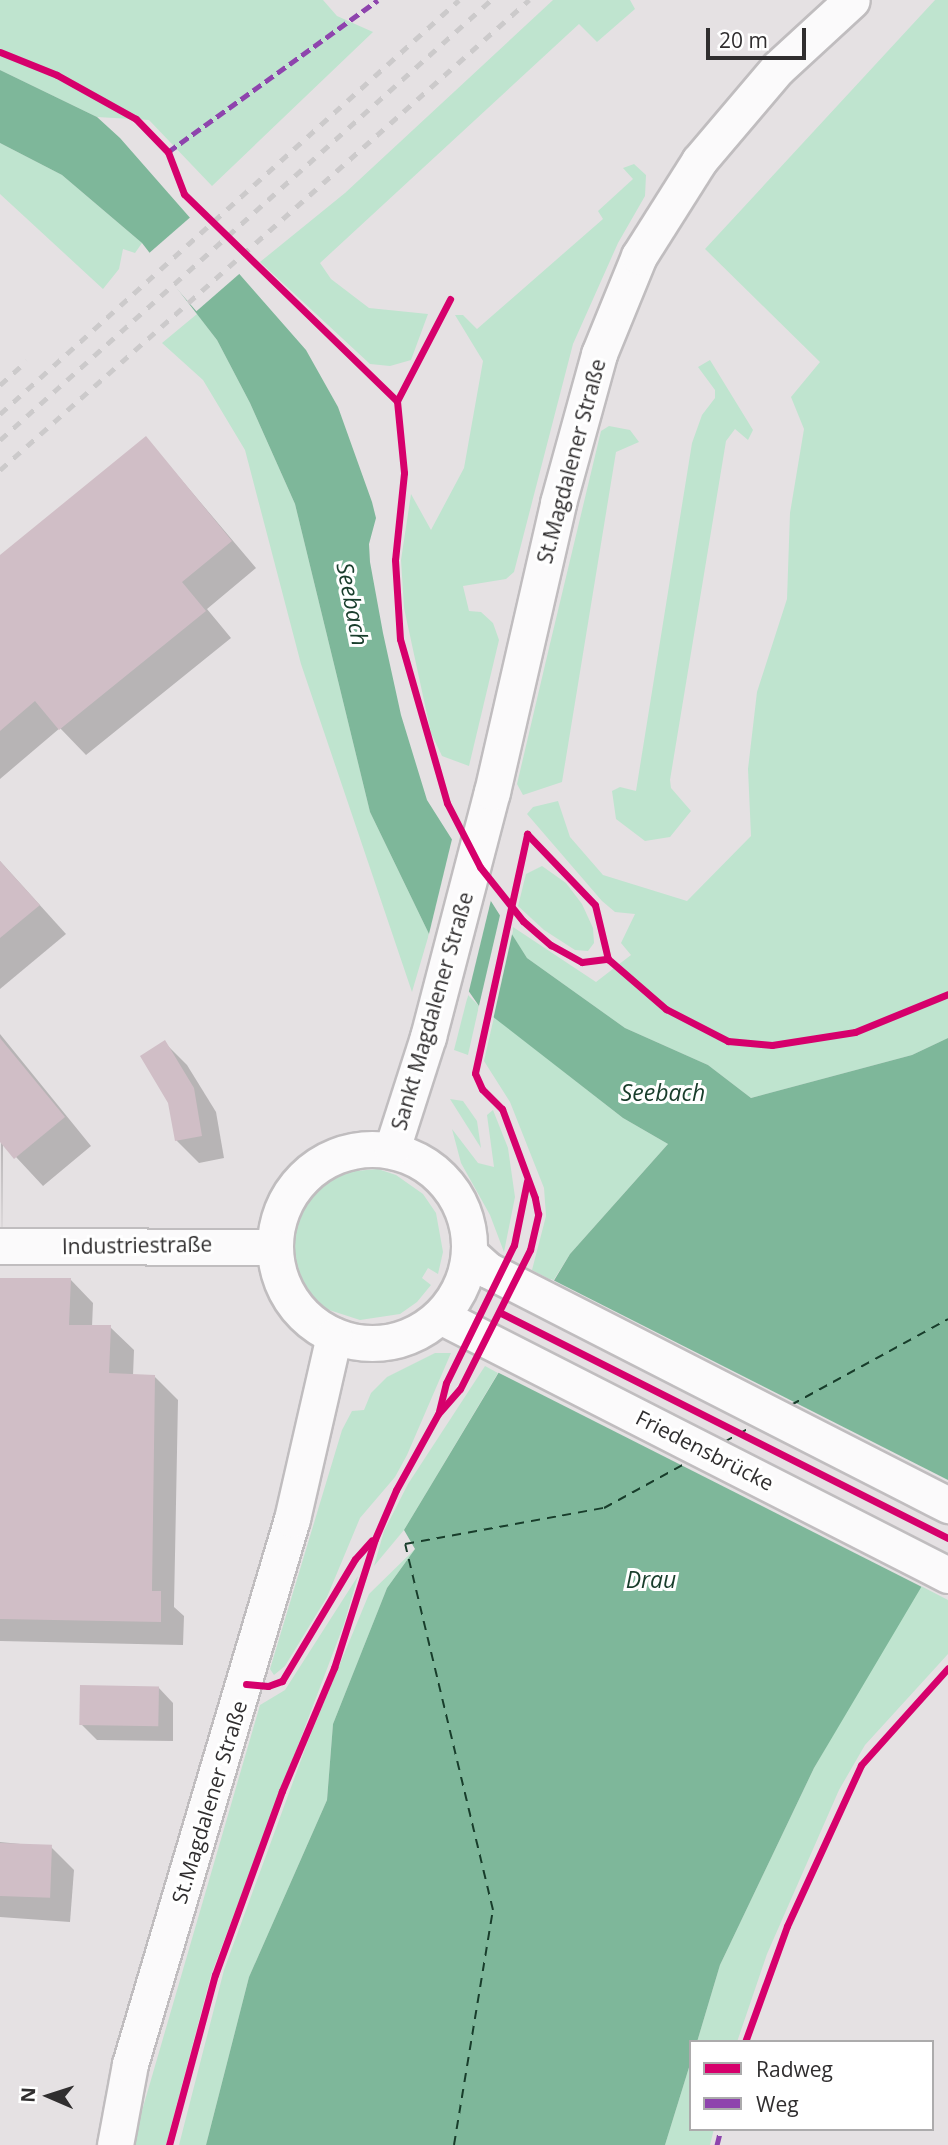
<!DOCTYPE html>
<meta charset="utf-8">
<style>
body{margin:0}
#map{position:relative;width:948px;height:2145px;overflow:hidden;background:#e5e1e3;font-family:"Open Sans",sans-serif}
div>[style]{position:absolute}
.green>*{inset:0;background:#bfe4cf}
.water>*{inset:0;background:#7eb79a}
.pier>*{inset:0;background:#e5e1e3;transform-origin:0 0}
.shadow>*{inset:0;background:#0003}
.ferry>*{height:2px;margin-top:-1px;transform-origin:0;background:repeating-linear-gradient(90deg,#183d2b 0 9px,transparent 0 16px)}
.building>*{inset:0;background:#d0bec6;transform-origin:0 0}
.roads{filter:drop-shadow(2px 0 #c0bdbf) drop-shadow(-2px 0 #c0bdbf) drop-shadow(0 2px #c0bdbf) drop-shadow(0 -2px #c0bdbf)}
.tertiary>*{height:35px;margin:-17.5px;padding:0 17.5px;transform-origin:17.5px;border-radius:17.5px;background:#fbfafb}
.tertiary>.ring{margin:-17.5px;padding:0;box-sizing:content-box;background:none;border:35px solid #fbfafb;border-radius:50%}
.rail>*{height:5px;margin-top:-2.5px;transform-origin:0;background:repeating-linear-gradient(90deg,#cccacb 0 9px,transparent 0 18px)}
.quiet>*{height:5px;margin-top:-2.5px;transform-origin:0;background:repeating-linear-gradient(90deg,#8e44ad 0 10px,transparent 0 15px)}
.cycleway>*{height:7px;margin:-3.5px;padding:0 3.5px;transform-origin:3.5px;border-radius:3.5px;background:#d6006c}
span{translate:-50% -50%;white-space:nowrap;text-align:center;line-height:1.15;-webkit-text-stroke:6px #fff;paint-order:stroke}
.street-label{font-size:21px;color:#302e2f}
.water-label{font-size:23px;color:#183d2b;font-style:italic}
.legend{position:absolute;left:689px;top:2040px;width:245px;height:91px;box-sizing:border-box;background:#fff;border:2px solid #acabac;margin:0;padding:9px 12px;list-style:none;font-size:21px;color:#302e2f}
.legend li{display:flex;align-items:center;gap:14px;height:35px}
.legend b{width:35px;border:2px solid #acabac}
.north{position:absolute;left:14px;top:2061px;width:70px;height:70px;-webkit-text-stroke:5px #fff;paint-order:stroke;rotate:273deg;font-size:19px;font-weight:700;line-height:28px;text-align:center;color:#302e2f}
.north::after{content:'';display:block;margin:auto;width:24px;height:32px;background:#302e2f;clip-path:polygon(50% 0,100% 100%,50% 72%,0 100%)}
.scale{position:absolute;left:706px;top:28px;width:100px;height:32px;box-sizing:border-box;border:4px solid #302e2f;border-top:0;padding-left:9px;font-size:21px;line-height:24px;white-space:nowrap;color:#302e2f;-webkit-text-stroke:5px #fff;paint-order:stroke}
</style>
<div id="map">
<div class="green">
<div style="clip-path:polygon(0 0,323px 0,337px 16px,373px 32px,212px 186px,149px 120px,97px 117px,0 70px)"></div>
<div style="clip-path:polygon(553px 0,630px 0,635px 9px,597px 42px,579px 24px,320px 263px,331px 279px,369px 308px,428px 314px,411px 360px,390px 366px,370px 364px,260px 262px,345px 193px)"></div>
<div style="clip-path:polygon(935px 0,948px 0,948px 1038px,912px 1055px,751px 1098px,708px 1065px,625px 1028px,527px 958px,512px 935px,513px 927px,596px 982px,631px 955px,621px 943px,635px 914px,615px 912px,602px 901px,527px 814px,533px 807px,558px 801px,570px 837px,603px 875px,687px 901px,751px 836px,748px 769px,757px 692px,787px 599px,790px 513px,804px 429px,791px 397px,820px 362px,705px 249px)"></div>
<div style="clip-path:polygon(0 143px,62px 175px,142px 243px,135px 253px,123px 249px,119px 269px,103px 289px,0 194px)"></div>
<div style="clip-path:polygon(634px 164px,646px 175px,645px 196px,618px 243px,573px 344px,514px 572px,506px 579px,463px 586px,469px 611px,481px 612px,493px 623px,499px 640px,469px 766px,442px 756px,431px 733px,404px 608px,401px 560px,411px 494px,431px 530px,464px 468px,483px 361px,455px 315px,463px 315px,477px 329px,603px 219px,598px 211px,633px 179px,623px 168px)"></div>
<div style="clip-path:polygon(197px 314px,217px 340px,250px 403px,295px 504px,370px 812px,429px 934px,412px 992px,301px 664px,245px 450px,203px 380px,162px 343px)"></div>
<div style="clip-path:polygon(710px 360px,753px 430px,748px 440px,735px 429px,726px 441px,670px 780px,671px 788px,691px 811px,670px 837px,645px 841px,616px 819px,612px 791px,620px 787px,636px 791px,692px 443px,702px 415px,715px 398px,715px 390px,698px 367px)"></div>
<div style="clip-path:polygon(609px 426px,630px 430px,639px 442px,616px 452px,562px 782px,523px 795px,517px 784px,549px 648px,601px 431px)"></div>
<div style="clip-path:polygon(542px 866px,566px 883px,582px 904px,593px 928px,594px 943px,588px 951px,575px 950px,544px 930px,518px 906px,526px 874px)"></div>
<div style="clip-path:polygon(468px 995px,479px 1006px,468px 1055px,454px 1050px)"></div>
<div style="clip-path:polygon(494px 1017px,623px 1118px,668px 1144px,570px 1254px,553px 1281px,532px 1270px,546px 1216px,544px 1188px,510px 1102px,484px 1061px)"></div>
<div style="clip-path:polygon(450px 1099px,463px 1101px,477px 1121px,481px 1148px)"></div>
<div style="clip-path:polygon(493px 1110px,508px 1148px,515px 1197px,504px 1252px,490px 1215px,461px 1163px,452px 1129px,478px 1163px,494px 1167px,487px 1115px)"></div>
<div style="clip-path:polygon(378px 1169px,396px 1175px,423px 1194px,436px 1213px,443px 1252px,438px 1274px,428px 1268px,422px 1278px,431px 1285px,417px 1302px,400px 1314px,360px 1320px,326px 1309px,305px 1289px,292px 1260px,293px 1231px,301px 1207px,327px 1180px,344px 1172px)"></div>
<div style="clip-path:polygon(435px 1353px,451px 1353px,407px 1455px,395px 1477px,360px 1518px,327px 1597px,285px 1666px,274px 1675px,270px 1669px,342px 1430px,352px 1411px,364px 1410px,371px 1393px,387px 1377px)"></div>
<div style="clip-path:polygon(485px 1366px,498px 1373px,404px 1530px,374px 1566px,384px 1531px,408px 1484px)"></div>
<div style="clip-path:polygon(415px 1549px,387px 1588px,333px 1724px,327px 1800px,249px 1977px,206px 2145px,179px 2145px,224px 1970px,308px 1741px,369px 1594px)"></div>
<div style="clip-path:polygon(358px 1576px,344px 1624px,211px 1975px,166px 2145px,132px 2145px,260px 1705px,285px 1690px)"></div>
<div style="clip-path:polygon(919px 1585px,948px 1600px,948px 1654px,865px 1745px,839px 1790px,767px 1954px,737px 2042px,697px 2042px,720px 1965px,814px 1768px)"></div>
<div style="clip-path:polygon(691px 2061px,691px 2129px,714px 2129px,710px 2145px,665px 2145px)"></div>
</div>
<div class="water">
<div style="clip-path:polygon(0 70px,97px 117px,120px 138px,306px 350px,338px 407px,372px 502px,376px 518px,369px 544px,370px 562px,383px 633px,401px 715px,427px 800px,527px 958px,625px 1028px,708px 1065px,751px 1098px,912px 1055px,948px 1038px,948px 1542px,814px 1768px,720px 1965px,697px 2042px,691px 2042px,691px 2061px,665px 2145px,206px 2145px,249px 1977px,327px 1800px,333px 1724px,387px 1588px,415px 1549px,404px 1530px,570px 1254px,668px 1144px,623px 1118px,479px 1006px,429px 934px,370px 812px,295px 504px,250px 403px,217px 340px,142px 243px,62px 175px,0 143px)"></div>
</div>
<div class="pier">
<div style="left:194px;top:214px;width:75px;height:62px;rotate:49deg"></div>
<div style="clip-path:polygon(453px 835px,492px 896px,467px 999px,428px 938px)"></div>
<div style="clip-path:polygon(501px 911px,513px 930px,493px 1020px,478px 1010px)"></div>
<div style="clip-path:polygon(551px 1279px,948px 1480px,948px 1546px,922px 1587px,495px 1371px)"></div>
</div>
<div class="shadow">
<div style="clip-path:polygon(146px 438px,256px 568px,207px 609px,231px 638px,86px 755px,60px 728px,0 779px,0 558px)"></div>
<div style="clip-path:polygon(0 861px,66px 934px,0 989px)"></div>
<div style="clip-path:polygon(0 1034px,91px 1146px,43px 1186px,3px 1143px,2px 1247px)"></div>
<div style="clip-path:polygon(165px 1043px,187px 1065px,216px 1112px,224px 1158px,199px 1163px,176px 1140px)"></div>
<div style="clip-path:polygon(0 1279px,70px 1279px,93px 1303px,92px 1327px,110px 1327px,134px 1350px,133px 1376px,154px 1376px,178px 1400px,174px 1607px,184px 1616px,183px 1645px,0 1641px)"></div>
<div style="clip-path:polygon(158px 1687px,173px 1703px,173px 1741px,97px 1740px,81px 1724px)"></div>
<div style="clip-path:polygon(0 1842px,51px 1847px,74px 1870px,70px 1922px,0 1917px)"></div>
</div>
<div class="ferry">
<div style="left:791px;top:1405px;width:179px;rotate:-28.7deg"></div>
<div style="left:724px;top:1442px;width:35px;rotate:-29deg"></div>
<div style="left:454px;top:2145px;width:238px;rotate:-80.6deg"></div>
<div style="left:493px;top:1910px;width:376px;rotate:-103.5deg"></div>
<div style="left:405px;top:1544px;width:202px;rotate:-10.3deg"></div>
<div style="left:604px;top:1508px;width:96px;rotate:-28.7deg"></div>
</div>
<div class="building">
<div style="clip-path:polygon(146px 436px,232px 541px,182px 582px,206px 611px,59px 730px,35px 701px,0 731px,0 555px)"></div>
<div style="clip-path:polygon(0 861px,40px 905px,0 938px)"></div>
<div style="clip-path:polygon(0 1038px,65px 1117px,14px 1159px,0 1142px)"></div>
<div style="clip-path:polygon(165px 1040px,194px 1088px,202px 1136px,175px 1141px,168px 1103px,140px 1056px)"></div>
<div style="clip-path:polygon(0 1278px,71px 1278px,69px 1325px,111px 1325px,109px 1373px,155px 1375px,152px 1591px,161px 1591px,161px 1622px,0 1619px)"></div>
<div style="left:80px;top:1685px;width:79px;height:40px;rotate:1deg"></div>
<div style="left:0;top:1843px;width:52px;height:53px;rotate:2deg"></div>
</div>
<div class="roads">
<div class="tertiary">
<div class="ring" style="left:275px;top:1149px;width:159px;height:159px"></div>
<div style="left:392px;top:1149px;width:118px;rotate:-72.2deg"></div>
<div style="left:428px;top:1037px;width:253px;rotate:-75.4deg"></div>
<div style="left:492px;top:792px;width:296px;rotate:-77.1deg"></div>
<div style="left:558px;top:503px;width:155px;rotate:-74.6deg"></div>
<div style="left:599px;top:354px;width:106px;rotate:-67.8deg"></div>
<div style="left:639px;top:256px;width:112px;rotate:-57.7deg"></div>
<div style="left:699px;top:161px;width:122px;rotate:-49.7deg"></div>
<div style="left:778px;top:68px;width:100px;rotate:-42.6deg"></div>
<div style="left:0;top:1246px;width:273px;rotate:0.2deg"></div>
<div style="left:470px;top:1254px;width:24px;rotate:42deg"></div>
<div style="left:488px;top:1270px;width:517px;rotate:27.06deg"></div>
<div style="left:442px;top:1317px;width:568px;rotate:27.02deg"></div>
<div style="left:115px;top:2145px;width:82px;rotate:-79.5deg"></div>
<div style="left:130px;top:2064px;width:569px;rotate:-73.45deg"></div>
<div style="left:292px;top:1519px;width:188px;rotate:-77.1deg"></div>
</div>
</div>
<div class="rail">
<div style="left:0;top:385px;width:36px;rotate:-42deg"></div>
<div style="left:0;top:414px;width:618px;rotate:-42.05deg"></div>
<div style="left:0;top:440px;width:659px;rotate:-41.86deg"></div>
<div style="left:0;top:470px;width:708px;rotate:-41.62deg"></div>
</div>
<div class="quiet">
<div style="left:168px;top:152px;width:259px;rotate:-35.9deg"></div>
<div style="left:717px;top:2145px;width:16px;rotate:-76deg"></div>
</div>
<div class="cycleway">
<div style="left:0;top:52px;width:61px;rotate:22deg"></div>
<div style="left:57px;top:75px;width:90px;rotate:29.1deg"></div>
<div style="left:136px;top:119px;width:46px;rotate:45.9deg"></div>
<div style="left:168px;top:152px;width:45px;rotate:69.1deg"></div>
<div style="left:184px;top:194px;width:297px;rotate:44.2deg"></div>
<div style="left:397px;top:401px;width:72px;rotate:84.4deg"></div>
<div style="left:404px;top:473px;width:87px;rotate:95.9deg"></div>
<div style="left:395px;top:560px;width:79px;rotate:86.4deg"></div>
<div style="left:400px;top:639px;width:171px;rotate:74deg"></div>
<div style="left:447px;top:803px;width:72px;rotate:62.7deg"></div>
<div style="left:480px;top:867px;width:69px;rotate:51.5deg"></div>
<div style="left:523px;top:921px;width:37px;rotate:41deg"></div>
<div style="left:551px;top:945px;width:35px;rotate:29deg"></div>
<div style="left:582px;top:962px;width:26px;rotate:-7deg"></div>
<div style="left:397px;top:401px;width:115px;rotate:-62.5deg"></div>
<div style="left:501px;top:1313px;width:500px;rotate:26.72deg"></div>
<div style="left:439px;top:1411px;width:29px;rotate:-76deg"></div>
<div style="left:446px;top:1383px;width:154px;rotate:-63.8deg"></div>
<div style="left:514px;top:1245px;width:65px;rotate:-78.5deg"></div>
<div style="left:246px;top:1684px;width:22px;rotate:5deg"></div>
<div style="left:268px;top:1686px;width:15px;rotate:-20deg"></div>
<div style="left:282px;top:1681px;width:142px;rotate:-59.1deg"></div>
<div style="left:355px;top:1559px;width:25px;rotate:-48deg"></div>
<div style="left:745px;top:2042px;width:123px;rotate:-70.1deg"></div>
<div style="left:787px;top:1926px;width:177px;rotate:-65.3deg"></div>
<div style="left:861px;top:1765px;width:130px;rotate:-48.1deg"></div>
<div style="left:169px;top:2145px;width:176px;rotate:-74.9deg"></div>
<div style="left:215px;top:1975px;width:196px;rotate:-70deg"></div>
<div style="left:282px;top:1791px;width:134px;rotate:-67.1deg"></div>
<div style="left:334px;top:1668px;width:135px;rotate:-72.4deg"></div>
<div style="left:375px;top:1539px;width:53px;rotate:-66.8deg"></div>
<div style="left:396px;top:1490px;width:87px;rotate:-61.1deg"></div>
<div style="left:438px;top:1414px;width:33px;rotate:-49deg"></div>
<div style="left:460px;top:1389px;width:156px;rotate:-63.3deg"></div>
<div style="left:530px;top:1250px;width:37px;rotate:-77deg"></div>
<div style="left:538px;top:1214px;width:16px;rotate:-101deg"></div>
<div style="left:535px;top:1198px;width:95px;rotate:-110.3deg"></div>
<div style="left:502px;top:1109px;width:28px;rotate:-135deg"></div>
<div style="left:482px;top:1089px;width:17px;rotate:-114deg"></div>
<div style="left:475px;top:1073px;width:245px;rotate:-77.7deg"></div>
<div style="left:527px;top:834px;width:98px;rotate:46.2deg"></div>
<div style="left:595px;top:905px;width:56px;rotate:76.5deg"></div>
<div style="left:608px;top:959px;width:77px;rotate:40.8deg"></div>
<div style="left:666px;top:1009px;width:70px;rotate:27.3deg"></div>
<div style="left:728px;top:1041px;width:44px;rotate:5.2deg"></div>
<div style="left:772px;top:1045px;width:84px;rotate:-8.9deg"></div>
<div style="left:855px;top:1032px;width:100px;rotate:-22.2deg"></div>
</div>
<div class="street-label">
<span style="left:571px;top:461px;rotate:-75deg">St.Magdalener Straße</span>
<span style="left:432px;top:1011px;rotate:-74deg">Sankt Magdalener Straße</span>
<span style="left:137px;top:1245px;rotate:-1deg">Industriestraße</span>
<span style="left:705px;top:1450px;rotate:27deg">Friedensbrücke</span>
<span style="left:209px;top:1802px;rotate:-73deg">St.Magdalener Straße</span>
</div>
<div class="water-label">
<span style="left:353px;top:604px;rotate:79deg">Seebach</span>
<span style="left:663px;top:1092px">Seebach</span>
<span style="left:651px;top:1579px">Drau</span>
</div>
<ul class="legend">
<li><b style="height:9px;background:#d6006c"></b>Radweg</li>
<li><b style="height:9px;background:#8e44ad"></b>Weg</li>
</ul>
<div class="north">N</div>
<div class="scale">20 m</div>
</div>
